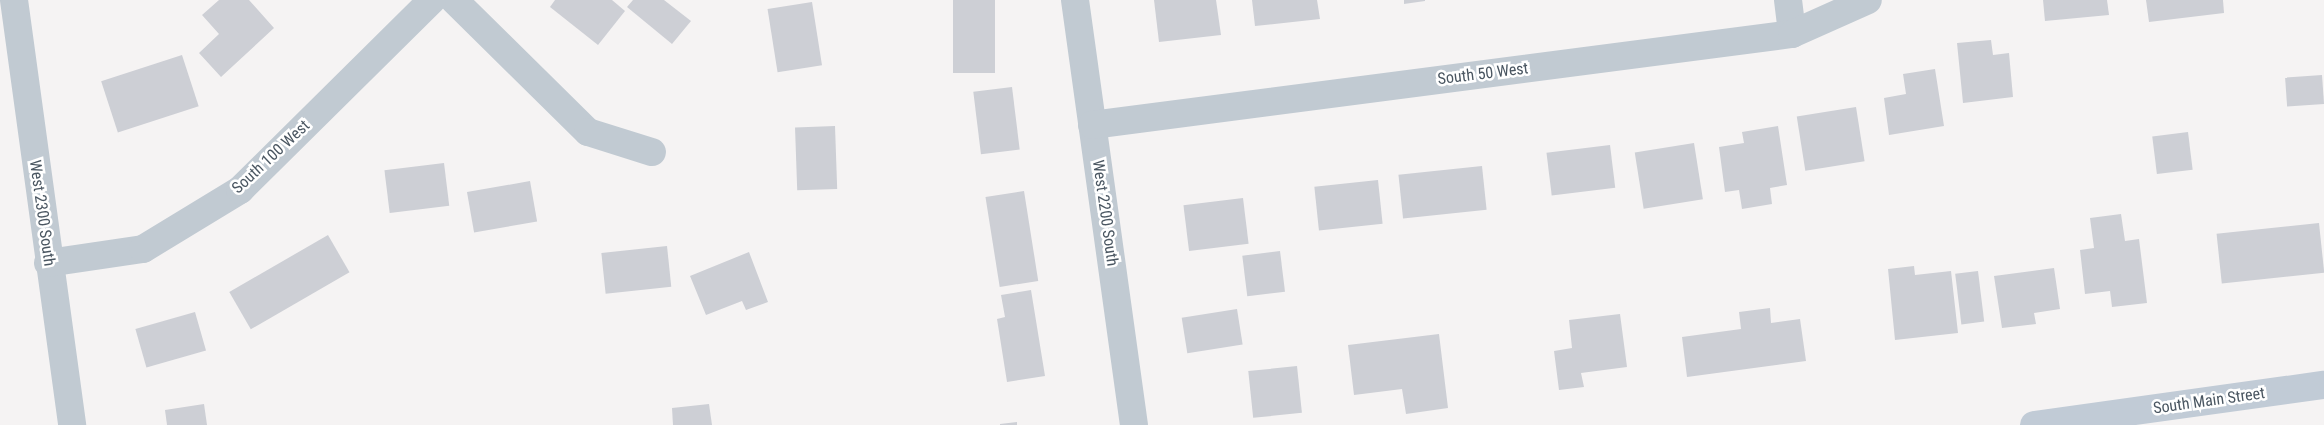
<!DOCTYPE html>
<style>
body{margin:0}
#map{position:relative;width:2324px;height:425px;overflow:hidden;background:#f5f3f3;font-family:"Roboto Condensed",sans-serif}
div>[style]{position:absolute}
.building>*{inset:0;background:#cdcfd5;transform-origin:0 0}
.street>*{height:28px;margin:-14px;padding:0 14px;transform-origin:14px;border-radius:14px;background:#c1cad2}
.secondary>*{height:28px;margin:-14px;padding:0 14px;transform-origin:14px;border-radius:14px;background:#c1cbd6}
span{translate:-50% -50%;white-space:nowrap;text-align:center;line-height:1.15;-webkit-text-stroke:5px #fff;paint-order:stroke}
.street-label{font-size:16px;color:#4a5661}
</style>
<div id="map">
<div class="building">
<div style="clip-path:polygon(219px 0,249px 0,274px 28px,221px 77px,199px 53px,219px 34px,202px 15px)"></div>
<div style="clip-path:polygon(555px 0,612px 0,625px 11px,598px 45px,550px 7px)"></div>
<div style="clip-path:polygon(633px 0,664px 0,691px 21px,672px 44px,627px 7px)"></div>
<div style="left:953px;top:0;width:42px;height:73px"></div>
<div style="clip-path:polygon(1154px 0,1216px 0,1221px 35px,1159px 42px)"></div>
<div style="clip-path:polygon(1252px 0,1317px 0,1320px 19px,1255px 26px)"></div>
<div style="clip-path:polygon(1404px 0,1425px 0,1425px 1px,1404px 4px)"></div>
<div style="clip-path:polygon(2043px 0,2107px 0,2109px 15px,2045px 21px)"></div>
<div style="clip-path:polygon(2146px 0,2223px 0,2224px 13px,2149px 22px)"></div>
<div style="left:812px;top:2px;width:64px;height:45px;rotate:81deg"></div>
<div style="clip-path:polygon(1991px 40px,1993px 55px,2009px 53px,2013px 97px,1963px 103px,1957px 43px)"></div>
<div style="left:182px;top:55px;width:54px;height:85px;rotate:72deg"></div>
<div style="clip-path:polygon(1935px 69px,1944px 126px,1889px 135px,1884px 98px,1906px 94px,1903px 74px)"></div>
<div style="left:2322px;top:75px;width:29px;height:37px;rotate:86deg"></div>
<div style="left:1012px;top:87px;width:63px;height:39px;rotate:83deg"></div>
<div style="left:1856px;top:107px;width:55px;height:60px;rotate:81deg"></div>
<div style="left:835px;top:126px;width:63px;height:40px;rotate:88deg"></div>
<div style="clip-path:polygon(1778px 126px,1787px 185px,1770px 188px,1772px 204px,1742px 209px,1739px 190px,1725px 192px,1719px 147px,1744px 143px,1742px 132px)"></div>
<div style="left:2188px;top:132px;width:38px;height:36px;rotate:83deg"></div>
<div style="left:1694px;top:143px;width:57px;height:60px;rotate:81deg"></div>
<div style="left:1610px;top:145px;width:43px;height:64px;rotate:83deg"></div>
<div style="left:444px;top:163px;width:43px;height:60px;rotate:83deg"></div>
<div style="left:1482px;top:166px;width:44px;height:84px;rotate:84deg"></div>
<div style="left:1378px;top:180px;width:44px;height:64px;rotate:84deg"></div>
<div style="left:530px;top:181px;width:41px;height:64px;rotate:80deg"></div>
<div style="left:1024px;top:191px;width:91px;height:39px;rotate:81deg"></div>
<div style="left:1243px;top:198px;width:46px;height:60px;rotate:83deg"></div>
<div style="clip-path:polygon(2121px 214px,2125px 241px,2139px 239px,2147px 303px,2112px 307px,2110px 291px,2085px 294px,2080px 250px,2094px 248px,2090px 218px)"></div>
<div style="left:2319px;top:223px;width:50px;height:103px;rotate:84deg"></div>
<div style="left:328px;top:235px;width:43px;height:114px;rotate:60deg"></div>
<div style="left:667px;top:246px;width:41px;height:66px;rotate:84deg"></div>
<div style="left:1280px;top:251px;width:41px;height:38px;rotate:83deg"></div>
<div style="clip-path:polygon(749px 252px,768px 302px,746px 310px,742px 301px,706px 315px,690px 276px)"></div>
<div style="clip-path:polygon(1914px 266px,1915px 275px,1951px 271px,1958px 333px,1895px 340px,1888px 269px)"></div>
<div style="clip-path:polygon(2054px 268px,2060px 309px,2034px 313px,2036px 324px,2002px 328px,1994px 276px)"></div>
<div style="left:1978px;top:271px;width:51px;height:23px;rotate:83deg"></div>
<div style="clip-path:polygon(1031px 290px,1045px 376px,1007px 382px,997px 319px,1005px 317px,1001px 295px)"></div>
<div style="clip-path:polygon(1770px 308px,1771px 323px,1800px 319px,1806px 361px,1687px 377px,1682px 337px,1741px 329px,1739px 312px)"></div>
<div style="left:1237px;top:309px;width:36px;height:56px;rotate:81deg"></div>
<div style="left:195px;top:312px;width:40px;height:62px;rotate:74deg"></div>
<div style="clip-path:polygon(1620px 314px,1627px 367px,1581px 373px,1584px 387px,1559px 390px,1554px 351px,1572px 348px,1569px 320px)"></div>
<div style="clip-path:polygon(1439px 334px,1448px 408px,1406px 414px,1402px 389px,1354px 395px,1348px 345px)"></div>
<div style="left:1297px;top:366px;width:47px;height:49px;rotate:84deg"></div>
<div style="clip-path:polygon(204px 404px,207px 425px,167px 425px,165px 410px)"></div>
<div style="clip-path:polygon(709px 404px,712px 425px,673px 425px,672px 408px)"></div>
<div style="clip-path:polygon(1017px 422px,1017px 425px,1000px 425px,1000px 424px)"></div>
</div>
<div class="street">
<div style="left:14px;top:0;width:429px;rotate:82.2deg"></div>
<div style="left:454px;top:0;width:188px;rotate:44.6deg"></div>
<div style="left:588px;top:132px;width:67px;rotate:17.4deg"></div>
<div style="left:1075px;top:0;width:429px;rotate:82.1deg"></div>
<div style="left:1788px;top:0;width:34px;rotate:83deg"></div>
<div style="left:1092px;top:125px;width:706px;rotate:-7.41deg"></div>
<div style="left:1792px;top:34px;width:83px;rotate:-24.1deg"></div>
<div style="left:48px;top:263px;width:96px;rotate:-8.4deg"></div>
<div style="left:143px;top:249px;width:114px;rotate:-31.3deg"></div>
<div style="left:240px;top:190px;width:270px;rotate:-44.7deg"></div>
</div>
<div class="secondary">
<div style="left:2034px;top:425px;width:293px;rotate:-7.9deg"></div>
</div>
<div class="street-label">
<span style="left:1483px;top:74px;rotate:-7deg">South 50 West</span>
<span style="left:271px;top:157px;rotate:-43deg">South 100 West</span>
<span style="left:42px;top:213px;rotate:82deg">West 2300 South</span>
<span style="left:1105px;top:213px;rotate:82deg">West 2200 South</span>
<span style="left:2209px;top:401px;rotate:-8deg">South Main Street</span>
</div>
</div>
